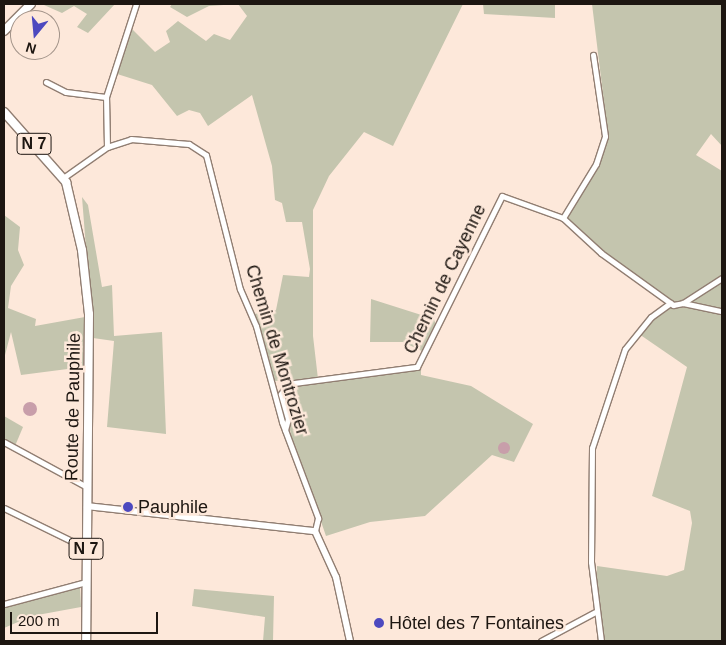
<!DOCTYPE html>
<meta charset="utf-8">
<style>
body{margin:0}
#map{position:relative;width:726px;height:645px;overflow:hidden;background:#fde8da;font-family:Helvetica,sans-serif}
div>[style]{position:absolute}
.green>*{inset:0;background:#c4c5ae}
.water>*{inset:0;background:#c89eaa}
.round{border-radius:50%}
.roads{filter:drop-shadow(1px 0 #917e72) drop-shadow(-1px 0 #917e72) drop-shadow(0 1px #917e72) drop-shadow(0 -1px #917e72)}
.minor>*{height:5px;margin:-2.5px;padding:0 2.5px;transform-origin:2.5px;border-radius:2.5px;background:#fff}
.tertiary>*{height:6px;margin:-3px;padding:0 3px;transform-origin:3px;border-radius:3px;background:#fff}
.primary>*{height:8px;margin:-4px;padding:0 4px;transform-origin:4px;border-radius:4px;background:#fff}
.dots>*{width:14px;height:14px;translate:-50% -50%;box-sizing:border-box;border:2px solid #fde8da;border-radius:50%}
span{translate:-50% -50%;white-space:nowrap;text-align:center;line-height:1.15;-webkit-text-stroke:5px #fde8da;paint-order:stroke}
.shield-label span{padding:1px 4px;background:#fde8da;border:1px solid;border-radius:4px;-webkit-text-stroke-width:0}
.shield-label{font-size:16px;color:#1d1611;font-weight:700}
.street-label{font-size:18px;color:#1d1611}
.poi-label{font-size:18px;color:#1d1611}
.left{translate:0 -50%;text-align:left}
.frame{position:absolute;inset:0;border:5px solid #1d1611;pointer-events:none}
.north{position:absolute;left:10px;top:10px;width:50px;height:50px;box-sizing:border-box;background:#fde8da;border:1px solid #a3948a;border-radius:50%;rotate:197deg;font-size:14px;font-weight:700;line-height:20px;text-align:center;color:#1d1611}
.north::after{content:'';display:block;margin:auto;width:18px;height:22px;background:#4d49bf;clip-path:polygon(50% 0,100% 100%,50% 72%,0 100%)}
.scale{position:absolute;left:10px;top:612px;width:148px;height:22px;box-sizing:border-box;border:2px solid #1d1611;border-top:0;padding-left:6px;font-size:15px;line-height:18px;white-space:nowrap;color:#1d1611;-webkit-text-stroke:4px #fde8da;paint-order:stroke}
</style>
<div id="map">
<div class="green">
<div style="clip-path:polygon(115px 4px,88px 33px,77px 27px,87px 14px,74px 6px,62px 13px,44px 5px)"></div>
<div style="clip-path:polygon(172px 4px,463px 4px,393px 146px,364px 132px,329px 176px,313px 210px,313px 336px,318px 379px,274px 381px,254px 314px,276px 310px,283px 275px,309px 277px,310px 269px,302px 222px,286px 222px,282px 203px,275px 200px,272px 166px,252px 95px,208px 126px,200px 113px,189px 110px,177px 116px,152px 85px,114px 73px,132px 29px,155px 52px,170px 42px,166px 31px,178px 21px,206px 41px,214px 34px,230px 40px,247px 16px,238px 4px,209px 6px,187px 17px,170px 7px)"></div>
<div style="clip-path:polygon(483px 4px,555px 4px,555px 18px,484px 14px)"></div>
<div style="clip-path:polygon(592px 4px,722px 4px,722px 146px,711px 134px,696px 155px,722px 171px,722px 276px,681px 301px,672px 301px,602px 250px,568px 218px,608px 135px)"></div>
<div style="clip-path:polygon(82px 197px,88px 205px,102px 287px,112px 285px,114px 336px,162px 332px,166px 434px,107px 427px,114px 341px,93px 338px)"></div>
<div style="clip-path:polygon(4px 215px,20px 227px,18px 250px,24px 265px,11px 286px,8px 308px,36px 319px,35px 326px,85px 317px,83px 367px,21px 375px,11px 332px,4px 359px)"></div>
<div style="clip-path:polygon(722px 280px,722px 309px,690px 301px)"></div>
<div style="clip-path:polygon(371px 299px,434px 319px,436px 326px,424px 352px,403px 342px,370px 342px)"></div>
<div style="clip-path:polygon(668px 307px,702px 308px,722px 314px,722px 641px,603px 641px,596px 593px,597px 566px,667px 576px,684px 570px,692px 523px,690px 511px,652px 496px,687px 367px,639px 334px)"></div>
<div style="clip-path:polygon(421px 369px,421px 375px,471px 386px,533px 424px,514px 462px,492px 455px,425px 516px,370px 522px,326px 536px,291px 435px,283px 392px,293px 385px)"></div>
<div style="clip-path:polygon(4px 416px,23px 427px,15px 446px,4px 439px)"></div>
<div style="clip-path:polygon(80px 587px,81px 607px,32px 616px,4px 628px,4px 606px)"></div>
<div style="clip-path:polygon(194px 589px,274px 596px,273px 641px,263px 641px,265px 617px,192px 606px)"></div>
</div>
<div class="water">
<div class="round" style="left:23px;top:402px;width:14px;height:14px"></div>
<div class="round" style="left:498px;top:442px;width:12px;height:12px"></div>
</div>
<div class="roads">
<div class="minor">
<div style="left:46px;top:82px;width:22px;rotate:27deg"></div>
<div style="left:66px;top:92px;width:40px;rotate:7.1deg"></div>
<div style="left:107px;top:147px;width:50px;rotate:-91.1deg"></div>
<div style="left:106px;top:97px;width:98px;rotate:-72.1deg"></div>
<div style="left:63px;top:178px;width:54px;rotate:-35.2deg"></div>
<div style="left:107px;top:147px;width:25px;rotate:-18deg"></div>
<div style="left:131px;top:139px;width:58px;rotate:4.9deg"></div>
<div style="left:189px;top:144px;width:20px;rotate:33deg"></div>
<div style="left:206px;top:155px;width:138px;rotate:75.8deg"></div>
<div style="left:240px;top:289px;width:40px;rotate:66.6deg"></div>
<div style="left:256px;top:326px;width:99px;rotate:74.8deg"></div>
<div style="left:282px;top:422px;width:103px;rotate:69.4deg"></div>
<div style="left:318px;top:518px;width:13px;rotate:103deg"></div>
<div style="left:563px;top:218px;width:63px;rotate:-58.6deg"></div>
<div style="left:596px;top:164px;width:29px;rotate:-72deg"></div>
<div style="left:605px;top:136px;width:82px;rotate:-98.4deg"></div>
<div style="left:683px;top:303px;width:40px;rotate:12deg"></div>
<div style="left:285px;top:430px;width:11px;rotate:-75deg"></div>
<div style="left:288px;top:419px;width:26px;rotate:-106deg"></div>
<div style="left:281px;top:394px;width:12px;rotate:-59deg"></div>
<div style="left:287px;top:384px;width:131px;rotate:-7.5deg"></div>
<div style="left:417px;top:367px;width:191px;rotate:-63.6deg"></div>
<div style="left:502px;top:196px;width:65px;rotate:19.8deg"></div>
<div style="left:563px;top:218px;width:52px;rotate:42.6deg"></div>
<div style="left:601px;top:253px;width:89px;rotate:35.8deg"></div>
<div style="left:673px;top:305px;width:10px;rotate:-11deg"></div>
<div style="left:683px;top:303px;width:46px;rotate:-32.7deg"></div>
<div style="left:4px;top:442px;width:94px;rotate:28.5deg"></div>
<div style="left:4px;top:508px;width:91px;rotate:26deg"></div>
<div style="left:4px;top:604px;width:85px;rotate:-15deg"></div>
<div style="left:541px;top:641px;width:61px;rotate:-28.2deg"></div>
<div style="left:601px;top:641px;width:80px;rotate:-97.2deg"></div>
<div style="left:591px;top:562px;width:114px;rotate:-89.5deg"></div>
<div style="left:592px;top:448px;width:104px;rotate:-71.6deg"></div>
<div style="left:625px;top:349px;width:41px;rotate:-50.9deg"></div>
<div style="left:651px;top:317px;width:24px;rotate:-36deg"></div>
</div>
<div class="tertiary">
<div style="left:87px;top:506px;width:229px;rotate:6.3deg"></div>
<div style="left:315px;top:531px;width:51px;rotate:65.5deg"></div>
<div style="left:336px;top:577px;width:66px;rotate:77.7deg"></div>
</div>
<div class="primary">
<div style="left:4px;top:31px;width:38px;rotate:-45deg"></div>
<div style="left:4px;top:112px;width:94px;rotate:48.5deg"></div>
<div style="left:66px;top:182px;width:70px;rotate:76.8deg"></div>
<div style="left:82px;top:250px;width:64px;rotate:83.8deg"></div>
<div style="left:89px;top:314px;width:327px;rotate:90.5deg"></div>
</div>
</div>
<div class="dots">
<div style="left:128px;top:507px;background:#4d49bf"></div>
<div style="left:379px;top:623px;background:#4d49bf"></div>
</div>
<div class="shield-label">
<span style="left:34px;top:144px">N 7</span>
<span style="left:86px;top:549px">N 7</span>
</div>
<div class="street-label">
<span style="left:445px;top:279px;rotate:-64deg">Chemin de Cayenne</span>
<span style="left:277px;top:350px;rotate:73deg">Chemin de Montrozier</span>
<span style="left:73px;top:407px;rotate:-89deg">Route de Pauphile</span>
</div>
<div class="poi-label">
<span class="left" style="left:138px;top:507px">Pauphile</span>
<span class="left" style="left:389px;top:623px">Hôtel des 7 Fontaines</span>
</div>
<div class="frame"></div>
<div class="north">N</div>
<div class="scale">200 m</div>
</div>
